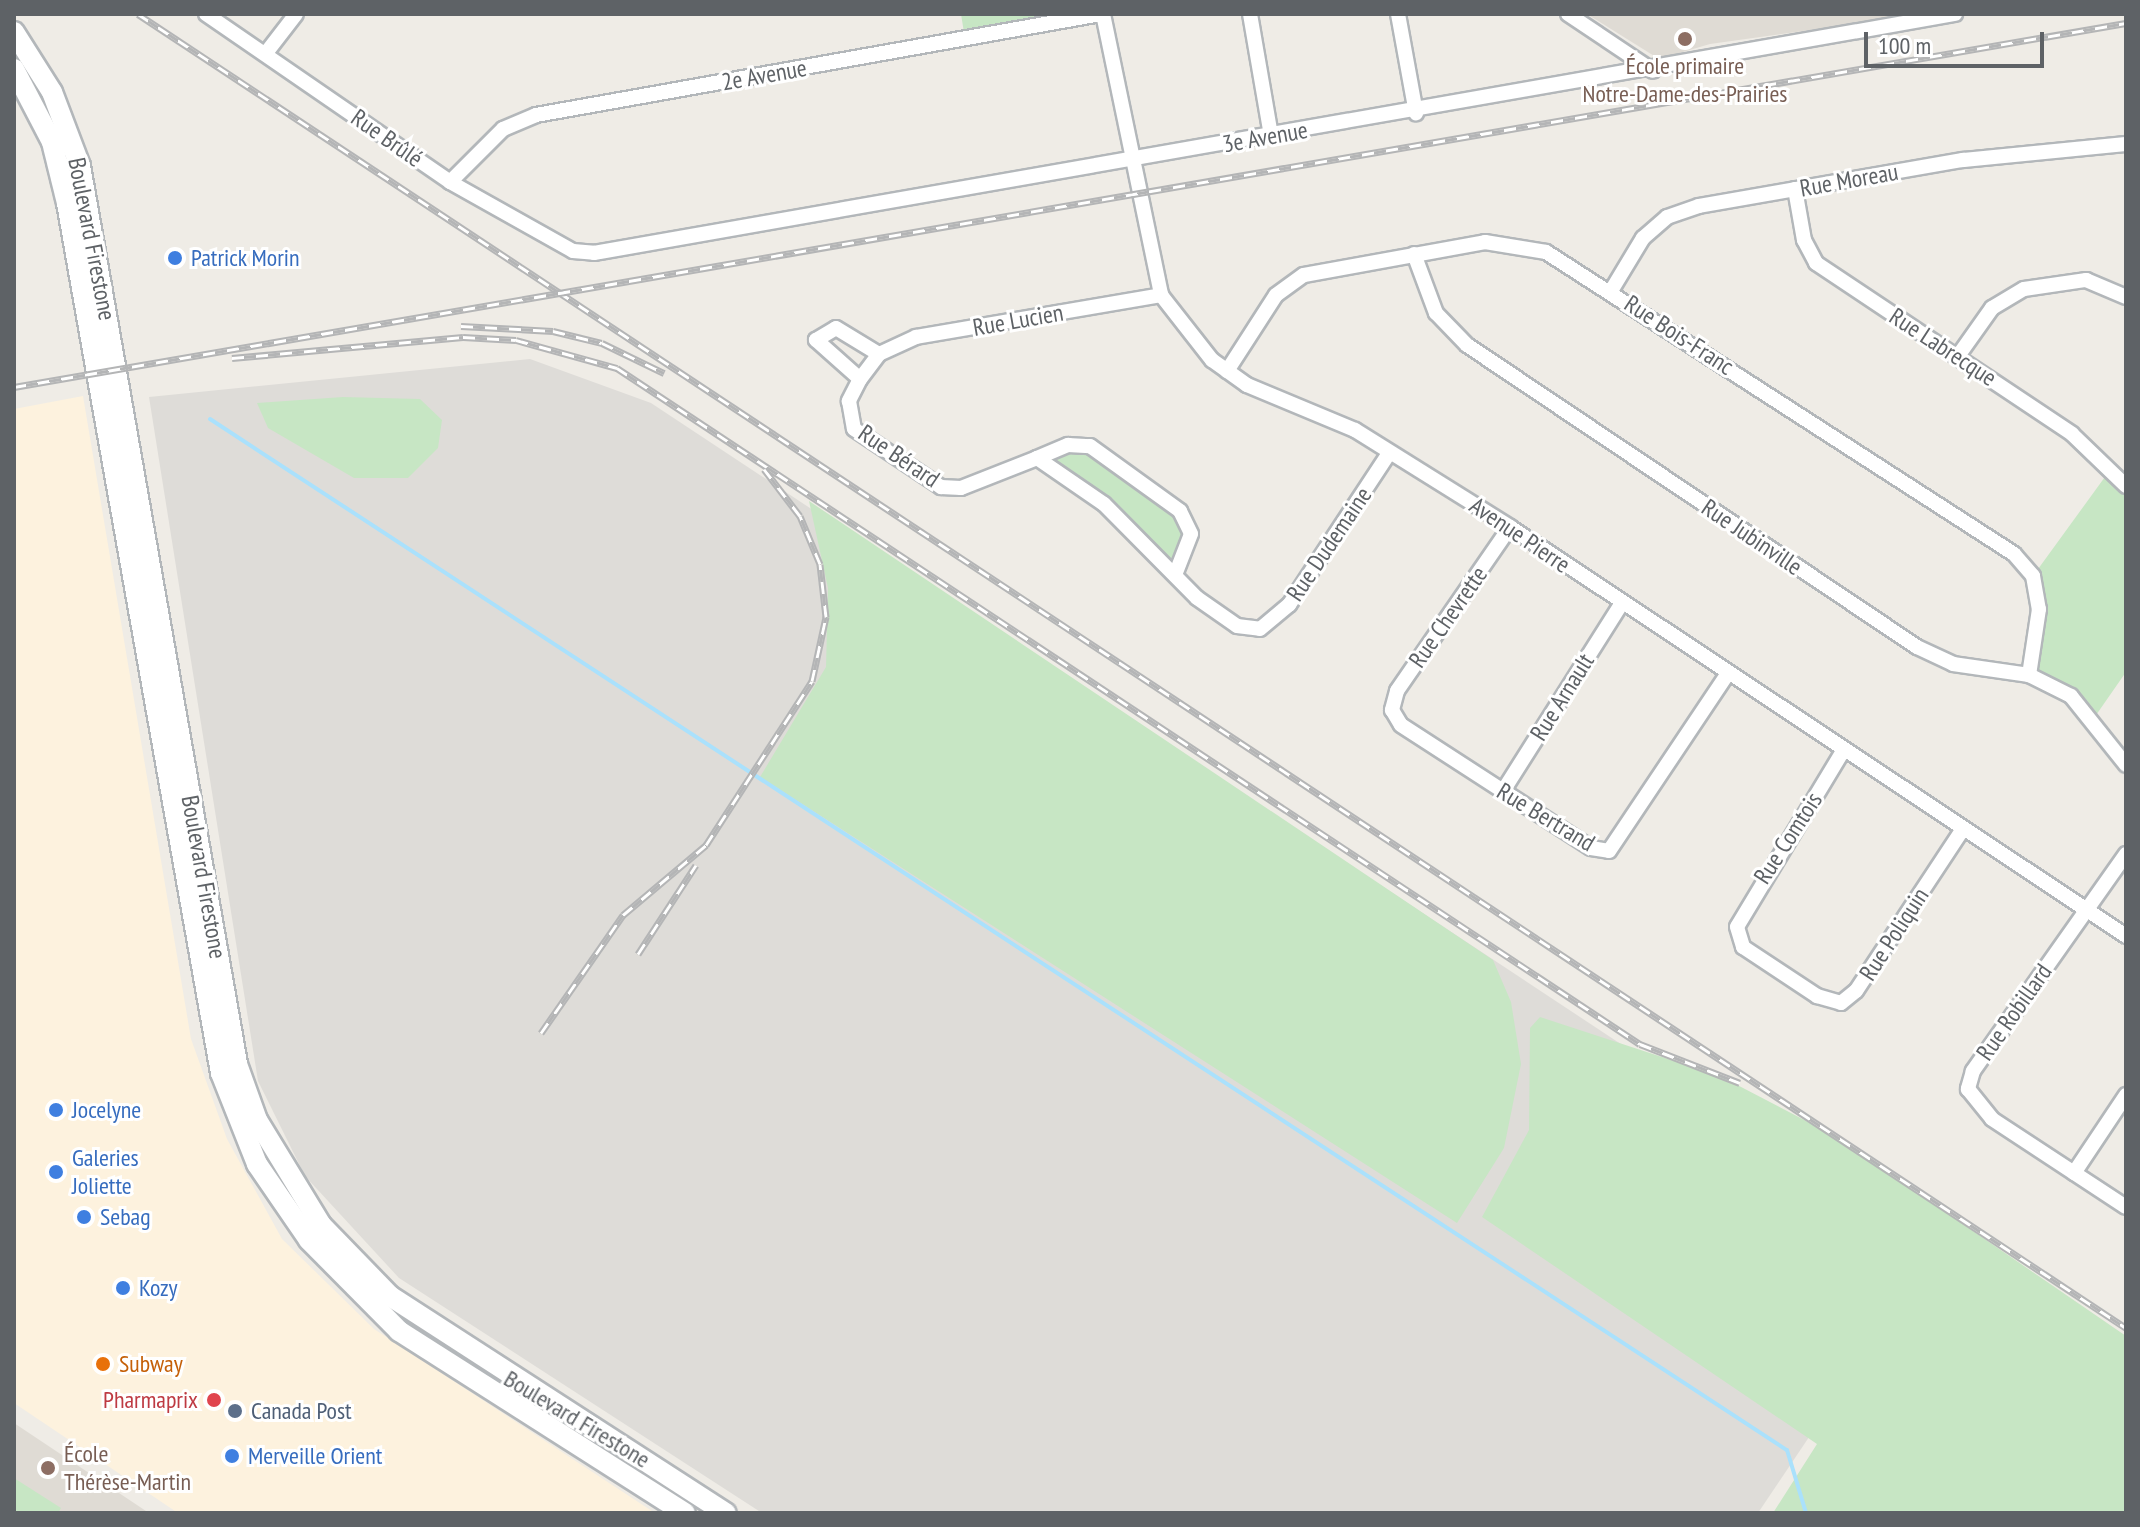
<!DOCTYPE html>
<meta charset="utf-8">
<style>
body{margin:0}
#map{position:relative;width:2140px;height:1527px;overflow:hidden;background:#efece6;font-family:"PT Sans Narrow",sans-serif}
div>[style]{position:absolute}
.commercial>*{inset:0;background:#fdf2de}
.industrial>*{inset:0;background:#dedcd8}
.education>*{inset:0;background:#dfdbd4}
.green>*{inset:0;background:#c7e6c4}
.stream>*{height:4px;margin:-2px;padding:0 2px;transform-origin:2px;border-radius:2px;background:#aae1fc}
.roads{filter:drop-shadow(2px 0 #b3b7ba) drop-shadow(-2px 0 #b3b7ba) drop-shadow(0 2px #b3b7ba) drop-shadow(0 -2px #b3b7ba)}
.street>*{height:14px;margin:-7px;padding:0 7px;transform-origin:7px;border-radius:7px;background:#fff}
.secondary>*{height:20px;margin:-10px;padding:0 10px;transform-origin:10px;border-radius:10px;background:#fff}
.rail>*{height:7px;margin-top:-3.5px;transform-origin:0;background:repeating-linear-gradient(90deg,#fff 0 12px,#b4b5b6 0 24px);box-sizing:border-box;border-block:2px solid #b4b5b6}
.dots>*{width:22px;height:22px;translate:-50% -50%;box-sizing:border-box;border:4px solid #fff;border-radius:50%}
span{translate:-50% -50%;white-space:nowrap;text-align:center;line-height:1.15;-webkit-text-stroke:6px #fff;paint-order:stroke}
.education-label{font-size:24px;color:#785e54}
.left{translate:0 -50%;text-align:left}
.street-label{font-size:24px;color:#5e6266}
.shop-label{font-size:24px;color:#366cbe}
.food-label{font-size:24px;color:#c56008}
.health-label{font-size:24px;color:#be3a42}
.right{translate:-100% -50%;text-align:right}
.service-label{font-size:24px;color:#4e5e75}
.frame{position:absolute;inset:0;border:16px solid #5e6266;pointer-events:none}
.scale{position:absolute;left:1864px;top:32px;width:180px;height:36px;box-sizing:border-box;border:4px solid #5e6266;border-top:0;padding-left:10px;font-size:24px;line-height:28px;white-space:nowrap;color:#5e6266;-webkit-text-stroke:6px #fff;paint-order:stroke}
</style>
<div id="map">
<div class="commercial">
<div style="clip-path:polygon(83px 396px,191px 1039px,227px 1139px,282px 1239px,374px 1329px,655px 1513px,178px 1513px,14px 1403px,14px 409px)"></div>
</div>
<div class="industrial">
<div style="clip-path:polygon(530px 359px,651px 403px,1934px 1251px,1758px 1513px,762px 1513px,399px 1278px,305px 1176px,258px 1081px,149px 397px)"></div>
</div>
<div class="education">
<div style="clip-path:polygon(1587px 14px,1926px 14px,1710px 44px,1659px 59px)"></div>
<div style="clip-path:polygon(14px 1423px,149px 1513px,14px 1513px)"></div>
</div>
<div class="green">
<div style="clip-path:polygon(961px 14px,1101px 14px,966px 45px)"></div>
<div style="clip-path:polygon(343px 397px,420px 399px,442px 420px,438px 448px,408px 478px,354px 478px,268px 428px,257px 403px)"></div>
<div style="clip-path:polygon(1079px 443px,1180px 511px,1191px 534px,1175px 575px,1037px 458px)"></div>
<div style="clip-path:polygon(2110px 470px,2126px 486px,2126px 672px,2094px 718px,2029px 675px,2039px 609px,2033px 576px)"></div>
<div style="clip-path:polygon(809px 501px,1493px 960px,1511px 1002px,1521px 1064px,1504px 1148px,1457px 1223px,760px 777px,826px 667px,828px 588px)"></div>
<div style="clip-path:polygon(1540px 1017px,1720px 1076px,1833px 1135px,2126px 1336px,2126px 1513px,1773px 1513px,1817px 1444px,1482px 1217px,1529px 1130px,1530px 1028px)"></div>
<div style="clip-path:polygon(14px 1478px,61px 1508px,58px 1513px,14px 1513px)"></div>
</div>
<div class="stream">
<div style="left:210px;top:419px;width:1884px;rotate:33.18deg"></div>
<div style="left:1787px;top:1450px;width:66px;rotate:73.2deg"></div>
</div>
<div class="roads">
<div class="street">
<div style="left:206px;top:14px;width:296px;rotate:34.5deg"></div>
<div style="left:450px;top:182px;width:141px;rotate:29.3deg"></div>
<div style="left:573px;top:251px;width:21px;rotate:5deg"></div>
<div style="left:594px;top:253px;width:1382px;rotate:-9.96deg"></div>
<div style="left:1103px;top:14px;width:287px;rotate:78.3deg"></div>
<div style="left:1161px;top:295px;width:83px;rotate:51.9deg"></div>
<div style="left:1212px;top:360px;width:43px;rotate:35.5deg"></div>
<div style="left:1247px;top:385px;width:117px;rotate:22.6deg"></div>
<div style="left:1355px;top:430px;width:183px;rotate:32deg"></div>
<div style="left:1510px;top:527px;width:739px;rotate:33.58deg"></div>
<div style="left:1250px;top:14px;width:123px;rotate:80.2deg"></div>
<div style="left:1398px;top:14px;width:101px;rotate:79.7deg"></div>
<div style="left:1568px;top:14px;width:102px;rotate:33.8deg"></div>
<div style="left:266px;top:53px;width:49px;rotate:-52.4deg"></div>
<div style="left:450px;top:182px;width:75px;rotate:-45deg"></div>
<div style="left:503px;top:129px;width:36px;rotate:-23deg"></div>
<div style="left:536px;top:115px;width:574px;rotate:-10.14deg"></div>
<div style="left:1795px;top:189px;width:52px;rotate:80deg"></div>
<div style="left:1804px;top:240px;width:26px;rotate:62deg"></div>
<div style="left:1816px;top:263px;width:308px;rotate:33.7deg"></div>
<div style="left:2072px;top:434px;width:75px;rotate:43.9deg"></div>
<div style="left:1414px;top:254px;width:63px;rotate:69.6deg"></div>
<div style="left:1436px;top:313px;width:45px;rotate:45.9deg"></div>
<div style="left:1467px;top:345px;width:542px;rotate:33.87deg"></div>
<div style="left:1917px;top:647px;width:40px;rotate:25deg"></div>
<div style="left:1953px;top:664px;width:77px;rotate:8.2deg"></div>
<div style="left:2029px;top:675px;width:47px;rotate:26.6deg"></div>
<div style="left:2071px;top:696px;width:88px;rotate:51.4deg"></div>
<div style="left:1611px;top:291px;width:62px;rotate:-58.9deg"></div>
<div style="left:1643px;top:238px;width:32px;rotate:-41deg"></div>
<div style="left:1667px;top:217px;width:34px;rotate:-19deg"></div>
<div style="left:1699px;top:206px;width:268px;rotate:-9.9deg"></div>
<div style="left:1963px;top:160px;width:164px;rotate:-5.6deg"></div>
<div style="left:879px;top:354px;width:31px;rotate:127deg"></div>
<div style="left:860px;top:379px;width:59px;rotate:-138.4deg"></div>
<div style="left:816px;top:340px;width:23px;rotate:-31deg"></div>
<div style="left:836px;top:328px;width:50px;rotate:31.2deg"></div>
<div style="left:879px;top:354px;width:41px;rotate:-24.7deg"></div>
<div style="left:916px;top:337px;width:249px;rotate:-9.7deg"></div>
<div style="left:1958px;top:356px;width:59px;rotate:-54.7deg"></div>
<div style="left:1992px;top:308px;width:37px;rotate:-31deg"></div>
<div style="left:2024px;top:289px;width:63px;rotate:-8.3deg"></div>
<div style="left:2086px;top:280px;width:43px;rotate:23deg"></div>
<div style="left:1227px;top:371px;width:90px;rotate:-57.2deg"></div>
<div style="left:1276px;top:295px;width:34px;rotate:-36deg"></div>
<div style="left:1304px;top:275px;width:184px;rotate:-10.3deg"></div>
<div style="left:1485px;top:242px;width:62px;rotate:9.3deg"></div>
<div style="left:1546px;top:252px;width:557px;rotate:32.83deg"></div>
<div style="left:2014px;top:554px;width:29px;rotate:49deg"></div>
<div style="left:2033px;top:576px;width:34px;rotate:80deg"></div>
<div style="left:2039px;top:609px;width:67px;rotate:98.6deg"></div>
<div style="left:860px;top:379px;width:25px;rotate:117deg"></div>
<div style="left:849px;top:401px;width:28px;rotate:80deg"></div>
<div style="left:854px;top:429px;width:105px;rotate:33.7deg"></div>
<div style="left:941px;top:487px;width:20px;rotate:3deg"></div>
<div style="left:961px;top:488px;width:82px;rotate:-21.5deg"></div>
<div style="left:1037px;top:458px;width:81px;rotate:34.5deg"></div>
<div style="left:1104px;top:504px;width:132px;rotate:45.3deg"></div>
<div style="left:1197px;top:598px;width:49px;rotate:35deg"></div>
<div style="left:1237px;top:626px;width:23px;rotate:7deg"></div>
<div style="left:1260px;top:629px;width:38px;rotate:-40deg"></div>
<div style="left:1289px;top:605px;width:183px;rotate:-56.6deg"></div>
<div style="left:1037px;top:458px;width:34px;rotate:-23deg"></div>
<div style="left:1068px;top:445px;width:22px;rotate:3deg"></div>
<div style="left:1090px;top:446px;width:111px;rotate:35.8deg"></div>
<div style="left:1180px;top:511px;width:25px;rotate:64deg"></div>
<div style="left:1191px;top:534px;width:44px;rotate:111.3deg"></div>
<div style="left:1510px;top:527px;width:199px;rotate:124.6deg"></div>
<div style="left:1397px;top:691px;width:20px;rotate:105deg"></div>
<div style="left:1392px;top:710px;width:17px;rotate:59deg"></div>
<div style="left:1401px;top:725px;width:226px;rotate:32.9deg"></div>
<div style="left:1591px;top:848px;width:18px;rotate:9deg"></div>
<div style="left:1609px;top:851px;width:214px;rotate:-56.2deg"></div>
<div style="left:1843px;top:751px;width:205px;rotate:121.1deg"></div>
<div style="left:1737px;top:927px;width:21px;rotate:73deg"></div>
<div style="left:1743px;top:947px;width:89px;rotate:33.5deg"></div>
<div style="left:1817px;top:996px;width:25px;rotate:16deg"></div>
<div style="left:1841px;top:1003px;width:19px;rotate:-39deg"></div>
<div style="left:1856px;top:991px;width:194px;rotate:-56.6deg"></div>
<div style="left:1503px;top:791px;width:221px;rotate:-57.7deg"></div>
<div style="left:2126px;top:854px;width:266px;rotate:125.2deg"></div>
<div style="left:1973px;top:1071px;width:19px;rotate:106deg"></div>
<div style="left:1968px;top:1089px;width:38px;rotate:51deg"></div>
<div style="left:1992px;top:1119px;width:160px;rotate:33.3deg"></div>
<div style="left:2074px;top:1173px;width:94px;rotate:-56.3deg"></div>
</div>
<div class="secondary">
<div style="left:14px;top:32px;width:71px;rotate:57.7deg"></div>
<div style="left:52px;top:92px;width:79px;rotate:69.3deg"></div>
<div style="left:80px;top:166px;width:912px;rotate:80.08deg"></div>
<div style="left:237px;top:1064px;width:59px;rotate:70.3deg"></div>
<div style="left:257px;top:1120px;width:123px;rotate:58.6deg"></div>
<div style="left:321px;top:1225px;width:99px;rotate:45.8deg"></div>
<div style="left:390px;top:1296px;width:400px;rotate:32.9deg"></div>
<div style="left:14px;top:69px;width:82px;rotate:62.5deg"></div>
<div style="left:52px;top:142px;width:63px;rotate:76.2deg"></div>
<div style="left:67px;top:203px;width:884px;rotate:79.96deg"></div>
<div style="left:221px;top:1073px;width:98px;rotate:68.4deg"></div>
<div style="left:257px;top:1164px;width:92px;rotate:55.6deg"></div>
<div style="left:309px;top:1240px;width:128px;rotate:45.3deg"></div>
<div style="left:399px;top:1331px;width:339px;rotate:32.5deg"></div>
</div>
</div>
<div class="rail">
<div style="left:138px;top:14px;width:2383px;rotate:33.46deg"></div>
<div style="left:461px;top:326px;width:92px;rotate:3.1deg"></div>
<div style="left:553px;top:331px;width:50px;rotate:13.8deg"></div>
<div style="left:602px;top:343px;width:69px;rotate:25.8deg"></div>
<div style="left:232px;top:358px;width:232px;rotate:-5.2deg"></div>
<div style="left:463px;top:337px;width:53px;rotate:3.2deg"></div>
<div style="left:516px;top:340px;width:105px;rotate:15.5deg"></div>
<div style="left:617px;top:368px;width:1226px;rotate:33.46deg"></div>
<div style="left:1640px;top:1044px;width:107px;rotate:21.3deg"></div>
<div style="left:14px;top:387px;width:2143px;rotate:-9.78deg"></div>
<div style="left:638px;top:954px;width:106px;rotate:-56.9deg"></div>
<div style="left:541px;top:1033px;width:144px;rotate:-55.2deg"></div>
<div style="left:623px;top:915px;width:109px;rotate:-40.1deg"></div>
<div style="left:706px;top:845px;width:195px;rotate:-57.1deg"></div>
<div style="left:812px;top:681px;width:66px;rotate:-77.7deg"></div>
<div style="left:826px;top:617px;width:53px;rotate:-96.5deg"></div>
<div style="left:820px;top:564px;width:52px;rotate:-112.6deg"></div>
<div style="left:800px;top:516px;width:59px;rotate:-127.5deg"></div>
</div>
<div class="dots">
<div style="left:1685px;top:39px;background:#8d6e63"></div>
<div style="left:175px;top:258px;background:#3f7fe0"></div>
<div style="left:56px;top:1110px;background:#3f7fe0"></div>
<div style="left:56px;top:1172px;background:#3f7fe0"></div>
<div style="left:84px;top:1217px;background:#3f7fe0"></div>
<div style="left:123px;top:1288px;background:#3f7fe0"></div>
<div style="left:103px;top:1364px;background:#e8710a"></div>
<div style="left:214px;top:1400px;background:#e0444e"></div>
<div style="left:235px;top:1411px;background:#5c6f8a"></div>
<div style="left:232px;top:1456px;background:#3f7fe0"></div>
<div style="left:48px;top:1468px;background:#8d6e63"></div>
</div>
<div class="education-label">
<span style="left:1685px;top:80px">École primaire<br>Notre-Dame-des-Prairies</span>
<span class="left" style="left:64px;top:1468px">École<br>Thérèse-Martin</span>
</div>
<div class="street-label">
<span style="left:764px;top:75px;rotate:-10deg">2e Avenue</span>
<span style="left:1265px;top:137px;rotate:-10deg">3e Avenue</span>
<span style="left:387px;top:138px;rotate:35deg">Rue Brûlé</span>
<span style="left:1849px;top:180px;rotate:-10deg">Rue Moreau</span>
<span style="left:92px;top:239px;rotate:79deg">Boulevard Firestone</span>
<span style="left:1018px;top:320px;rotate:-10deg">Rue Lucien</span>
<span style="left:1679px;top:335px;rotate:33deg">Rue Bois-Franc</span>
<span style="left:1943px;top:347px;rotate:33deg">Rue Labrecque</span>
<span style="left:899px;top:456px;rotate:34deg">Rue Bérard</span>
<span style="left:1520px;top:535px;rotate:34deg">Avenue Pierre</span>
<span style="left:1752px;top:537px;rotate:34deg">Rue Jubinville</span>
<span style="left:1329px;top:544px;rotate:-56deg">Rue Dudemaine</span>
<span style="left:1448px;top:617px;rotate:-55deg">Rue Chevrette</span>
<span style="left:1562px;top:697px;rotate:-58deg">Rue Arnault</span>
<span style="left:1546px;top:817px;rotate:31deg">Rue Bertrand</span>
<span style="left:1788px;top:838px;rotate:-57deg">Rue Comtois</span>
<span style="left:204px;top:877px;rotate:80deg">Boulevard Firestone</span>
<span style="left:1894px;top:934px;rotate:-57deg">Rue Poliquin</span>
<span style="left:2014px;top:1012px;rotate:-55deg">Rue Robillard</span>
<span style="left:577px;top:1419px;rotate:31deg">Boulevard Firestone</span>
</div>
<div class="shop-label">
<span class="left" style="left:191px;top:258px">Patrick Morin</span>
<span class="left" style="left:72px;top:1110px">Jocelyne</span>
<span class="left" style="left:72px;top:1172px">Galeries<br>Joliette</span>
<span class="left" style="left:100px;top:1217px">Sebag</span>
<span class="left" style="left:139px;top:1288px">Kozy</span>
<span class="left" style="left:248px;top:1456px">Merveille Orient</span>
</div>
<div class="food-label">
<span class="left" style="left:119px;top:1364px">Subway</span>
</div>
<div class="health-label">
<span class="right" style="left:198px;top:1400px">Pharmaprix</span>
</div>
<div class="service-label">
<span class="left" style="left:251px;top:1411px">Canada Post</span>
</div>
<div class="frame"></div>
<div class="scale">100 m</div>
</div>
